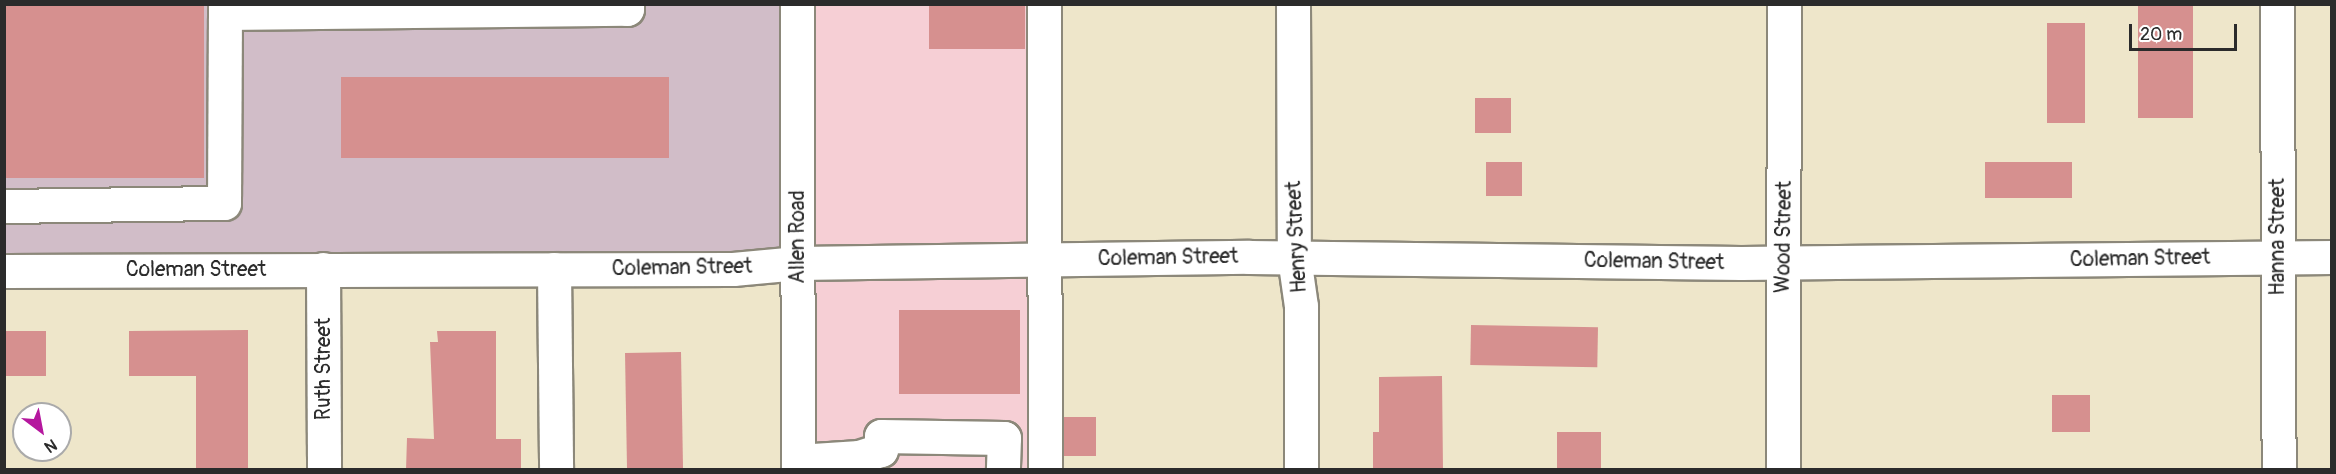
<!DOCTYPE html>
<style>
body{margin:0}
#map{position:relative;width:2336px;height:474px;overflow:hidden;background:#eee6ca;font-family:Pangolin,sans-serif}
div>[style]{position:absolute}
.built>*{inset:0;background:#f6cfd5;transform-origin:0 0}
.industrial>*{inset:0;background:#d1bdc8;transform-origin:0 0}
.building>*{inset:0;background:#d6908f;transform-origin:0 0}
.roads{filter:drop-shadow(2px 0 #8c887a) drop-shadow(-2px 0 #8c887a) drop-shadow(0 2px #8c887a) drop-shadow(0 -2px #8c887a)}
.minor>*{height:33px;margin:-16.5px;padding:0 16.5px;transform-origin:16.5px;border-radius:16.5px;background:#fff}
.major>*{height:33px;margin:-16.5px;padding:0 16.5px;transform-origin:16.5px;border-radius:16.5px;background:#fff}
span{translate:-50% -50%;white-space:nowrap;text-align:center;line-height:1.15;-webkit-text-stroke:4.5px #fff;paint-order:stroke}
.street-label{font-size:21px;color:#2b2b2b}
.frame{position:absolute;inset:0;border:6px solid #2b2b2b;pointer-events:none}
.north{position:absolute;left:12px;top:402px;width:60px;height:60px;box-sizing:border-box;background:#fff;border:2px solid #aaa;border-radius:50%;rotate:148deg;font-size:16px;font-weight:700;line-height:24px;text-align:center;color:#2b2b2b}
.north::after{content:'';display:block;margin:auto;width:21px;height:27px;background:#b5179e;clip-path:polygon(50% 0,100% 100%,50% 72%,0 100%)}
.scale{position:absolute;left:2129px;top:24px;width:108px;height:27px;box-sizing:border-box;border:3px solid #2b2b2b;border-top:0;padding-left:8px;font-size:18px;line-height:21px;white-space:nowrap;color:#2b2b2b;-webkit-text-stroke:4px #fff;paint-order:stroke}
</style>
<div id="map">
<div class="built">
<div style="left:797px;top:5px;width:247px;height:464px"></div>
</div>
<div class="industrial">
<div style="left:4px;top:5px;width:793px;height:266px"></div>
</div>
<div class="building">
<div style="left:4px;top:4px;width:200px;height:174px"></div>
<div style="left:929px;top:4px;width:96px;height:45px"></div>
<div style="left:2138px;top:4px;width:55px;height:114px"></div>
<div style="left:2047px;top:23px;width:38px;height:100px"></div>
<div style="left:341px;top:77px;width:328px;height:81px"></div>
<div style="left:1475px;top:98px;width:36px;height:35px"></div>
<div style="left:1486px;top:162px;width:36px;height:34px"></div>
<div style="left:1985px;top:162px;width:87px;height:36px"></div>
<div style="left:899px;top:310px;width:121px;height:84px"></div>
<div style="left:1471px;top:325px;width:127px;height:40px;rotate:1deg"></div>
<div style="clip-path:polygon(248px 330px,248px 470px,196px 470px,196px 376px,129px 376px,129px 331px)"></div>
<div style="left:46px;top:331px;width:45px;height:42px;rotate:90deg"></div>
<div style="clip-path:polygon(437px 331px,496px 331px,496px 439px,521px 439px,521px 470px,406px 470px,407px 438px,434px 439px,430px 342px,438px 342px)"></div>
<div style="left:681px;top:352px;width:118px;height:56px;rotate:89deg"></div>
<div style="clip-path:polygon(1442px 376px,1443px 470px,1373px 470px,1373px 432px,1379px 432px,1379px 377px)"></div>
<div style="left:2052px;top:395px;width:38px;height:37px"></div>
<div style="left:1064px;top:417px;width:32px;height:39px"></div>
<div style="left:1557px;top:432px;width:44px;height:38px"></div>
</div>
<div class="roads">
<div class="minor">
<div style="left:1044px;top:4px;width:466px;rotate:89.9deg"></div>
<div style="left:1293px;top:4px;width:253px;rotate:89.8deg"></div>
<div style="left:1294px;top:257px;width:49px;rotate:81.9deg"></div>
<div style="left:1301px;top:306px;width:164px;rotate:90deg"></div>
<div style="left:2277px;top:4px;width:466px;rotate:89.8deg"></div>
<div style="left:225px;top:13px;width:402px;rotate:-0.6deg"></div>
<div style="left:627px;top:9px;width:5px;rotate:-90deg"></div>
<div style="left:4px;top:206px;width:220px;rotate:-0.8deg"></div>
<div style="left:224px;top:203px;width:199px;rotate:-89.7deg"></div>
<div style="left:323px;top:269px;width:201px;rotate:89.7deg"></div>
<div style="left:554px;top:269px;width:201px;rotate:89.4deg"></div>
<div style="left:4px;top:271px;width:729px;rotate:-0.16deg"></div>
<div style="left:733px;top:269px;width:65px;rotate:-5.3deg"></div>
<div style="left:798px;top:263px;width:451px;rotate:-0.8deg"></div>
<div style="left:1249px;top:257px;width:492px;rotate:0.7deg"></div>
<div style="left:1741px;top:263px;width:591px;rotate:-0.58deg"></div>
<div style="left:798px;top:461px;width:61px;rotate:-3.8deg"></div>
<div style="left:859px;top:457px;width:23px;rotate:-18deg"></div>
<div style="left:881px;top:450px;width:14px;rotate:-90deg"></div>
<div style="left:881px;top:436px;width:123px;rotate:0.9deg"></div>
<div style="left:1004px;top:438px;width:32px;rotate:92deg"></div>
<div style="left:1783px;top:470px;width:466px;rotate:-89.9deg"></div>
</div>
<div class="major">
<div style="left:797px;top:4px;width:466px;rotate:89.9deg"></div>
</div>
</div>
<div class="street-label">
<span style="left:798px;top:237px;rotate:-90deg">Allen Road</span>
<span style="left:1297px;top:237px;rotate:-93deg">Henry Street</span>
<span style="left:1784px;top:237px;rotate:-89deg">Wood Street</span>
<span style="left:2278px;top:237px;rotate:-90deg">Hanna Street</span>
<span style="left:1168px;top:258px;rotate:-1deg">Coleman Street</span>
<span style="left:2140px;top:259px;rotate:-1deg">Coleman Street</span>
<span style="left:1654px;top:262px;rotate:1deg">Coleman Street</span>
<span style="left:682px;top:268px;rotate:-1deg">Coleman Street</span>
<span style="left:196px;top:270px">Coleman Street</span>
<span style="left:324px;top:369px;rotate:-90deg">Ruth Street</span>
</div>
<div class="frame"></div>
<div class="north">N</div>
<div class="scale">20 m</div>
</div>
